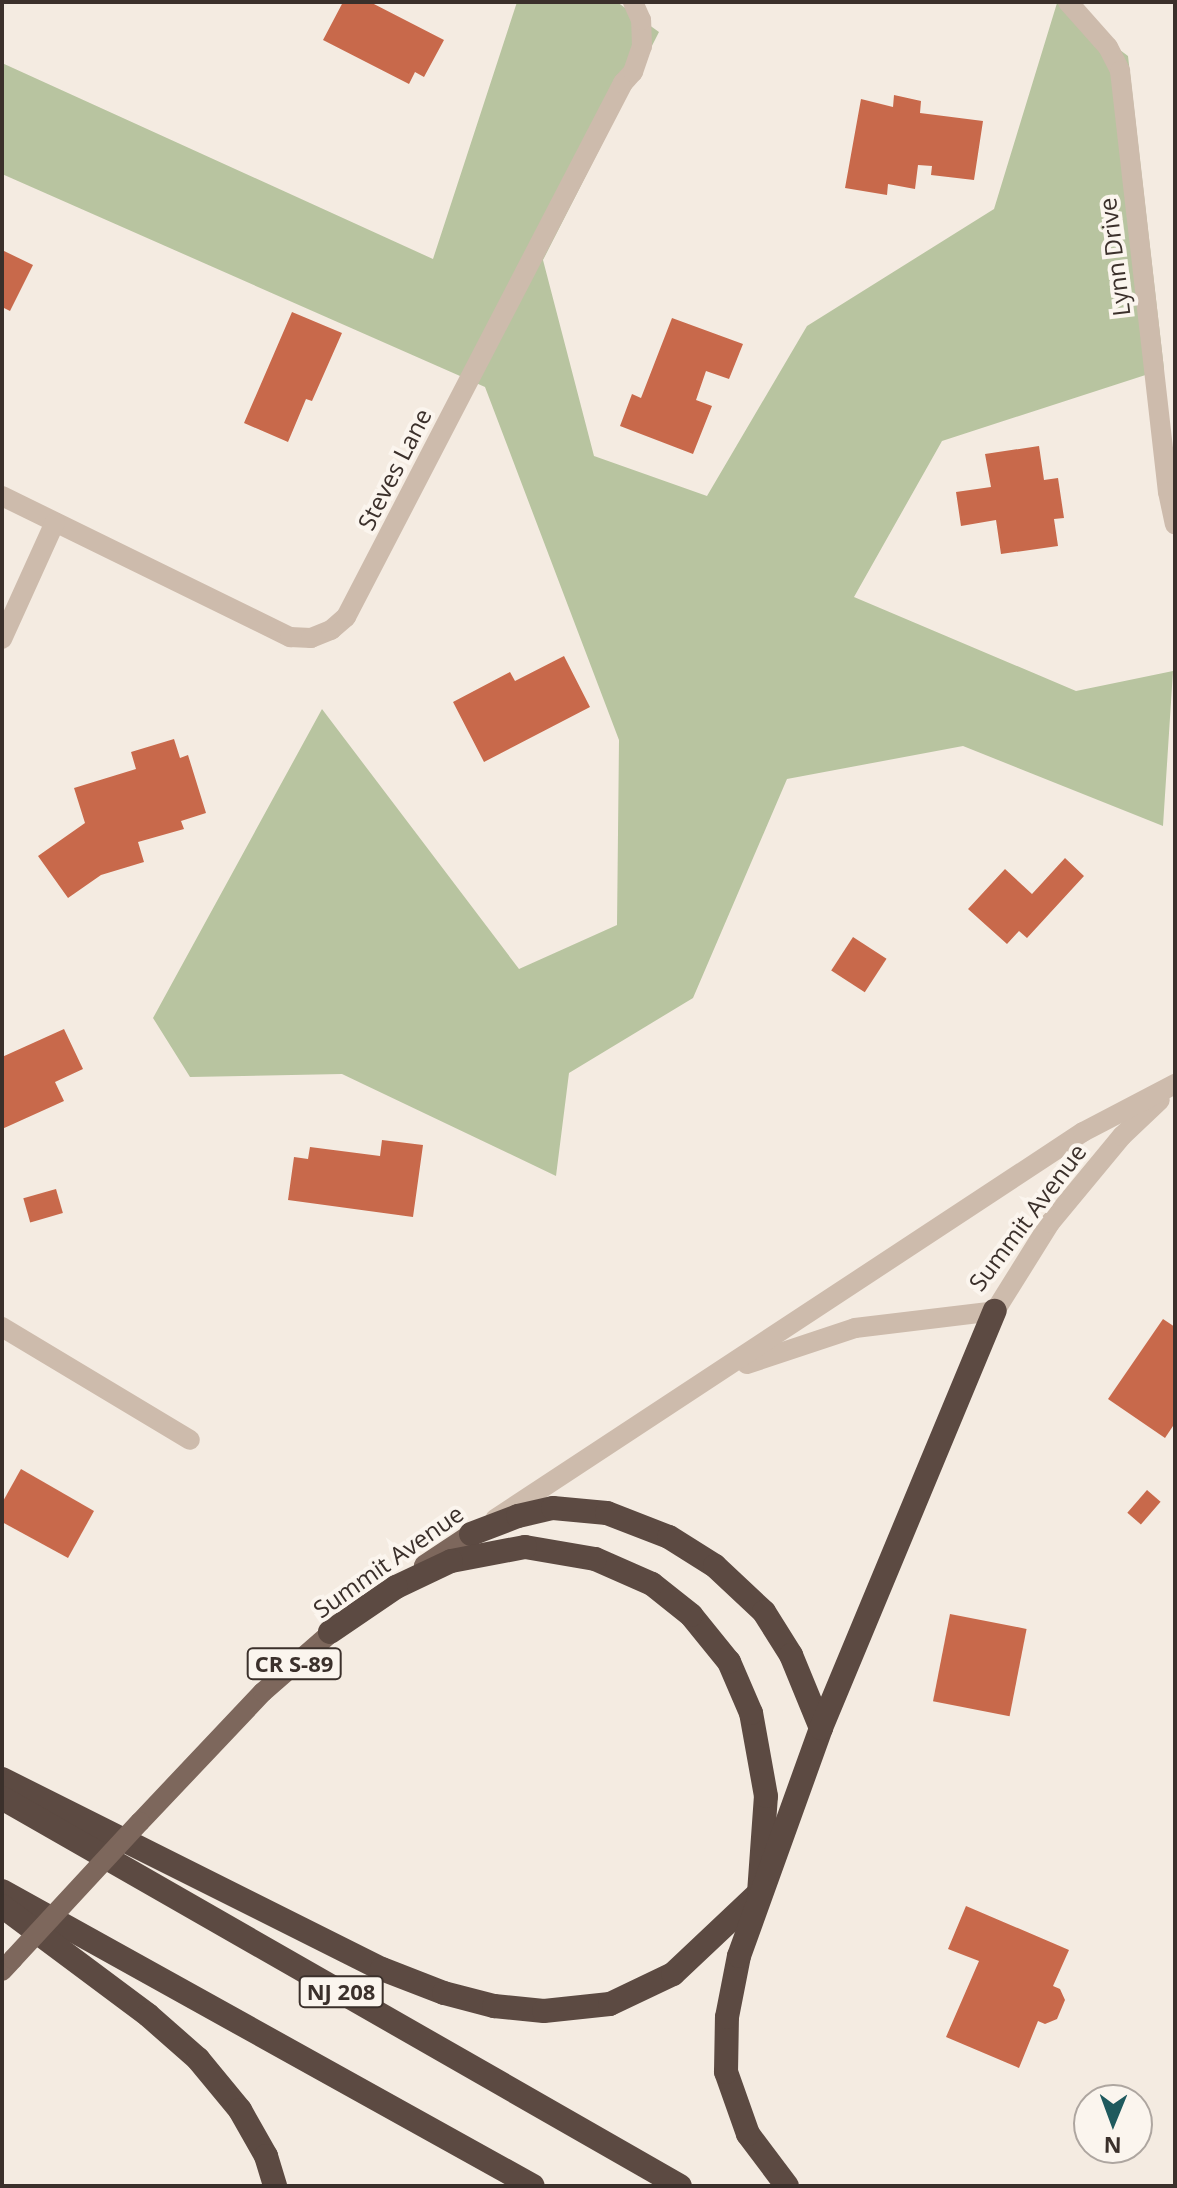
<!DOCTYPE html>
<style>
body{margin:0}
#map{position:relative;width:1177px;height:2188px;overflow:hidden;background:#f4ebe1;font-family:"Open Sans",sans-serif}
div>[style]{position:absolute}
.green>*{inset:0;background:#b8c4a0}
.building>*{inset:0;background:#c8694b;transform-origin:0 0}
.minor>*{height:20px;margin:-10px;padding:0 10px;transform-origin:10px;border-radius:10px;background:#cdbbac}
.major>*{height:20px;margin:-10px;padding:0 10px;transform-origin:10px;border-radius:10px;background:#7d675c}
.highway>*{height:24px;margin:-12px;padding:0 12px;transform-origin:12px;border-radius:12px;background:#5c4a42}
.major-bridge>*{height:20px;margin:-10px;padding:0 10px;transform-origin:10px;border-radius:10px;background:#7d675c}
span{translate:-50% -50%;white-space:nowrap;text-align:center;line-height:1.15;-webkit-text-stroke:8px #fbf5ee;paint-order:stroke}
.shield-label span{padding:2px 6px;background:#fbf5ee;border:2px solid;border-radius:6px;-webkit-text-stroke-width:0}
.shield-label{font-size:22px;color:#3b302b;font-weight:700}
.street-label{font-size:24px;color:#3b302b}
.frame{position:absolute;inset:0;border:4px solid #3b302b;pointer-events:none}
.north{position:absolute;left:1073px;top:2084px;width:80px;height:80px;box-sizing:border-box;background:#fbf5ee;border:2px solid #aea6a0;border-radius:50%;rotate:181deg;font-size:22px;font-weight:700;line-height:32px;text-align:center;color:#3b302b}
.north::after{content:'';display:block;margin:auto;width:28px;height:36px;background:#1f5a5e;clip-path:polygon(50% 0,100% 100%,50% 72%,0 100%)}
</style>
<div id="map">
<div class="green">
<div style="clip-path:polygon(517px 2px,617px 2px,659px 32px,543px 260px,594px 456px,707px 496px,807px 326px,994px 209px,1057px 3px,1128px 56px,1164px 369px,942px 441px,854px 597px,1076px 691px,1173px 671px,1163px 826px,963px 746px,787px 779px,693px 998px,569px 1073px,556px 1176px,342px 1074px,190px 1077px,153px 1018px,322px 709px,519px 969px,617px 925px,619px 740px,485px 387px,2px 174px,2px 63px,433px 259px)"></div>
</div>
<div class="building">
<div style="clip-path:polygon(343px 2px,370px 2px,444px 40px,424px 77px,415px 72px,409px 84px,323px 40px)"></div>
<div style="clip-path:polygon(894px 95px,921px 101px,920px 113px,983px 121px,974px 180px,931px 175px,932px 166px,918px 165px,915px 189px,888px 184px,887px 195px,845px 188px,861px 99px,893px 107px)"></div>
<div style="clip-path:polygon(2px 250px,33px 265px,10px 311px,2px 307px)"></div>
<div style="clip-path:polygon(292px 312px,342px 333px,312px 401px,306px 399px,288px 442px,244px 423px)"></div>
<div style="clip-path:polygon(672px 318px,743px 344px,729px 379px,706px 371px,696px 400px,712px 406px,693px 454px,620px 426px,632px 394px,641px 398px)"></div>
<div style="clip-path:polygon(1039px 446px,1044px 480px,1058px 478px,1064px 518px,1054px 519px,1058px 546px,1001px 554px,996px 520px,961px 526px,956px 492px,991px 487px,985px 454px)"></div>
<div style="clip-path:polygon(564px 656px,590px 707px,484px 762px,453px 702px,510px 672px,515px 681px)"></div>
<div style="clip-path:polygon(174px 739px,180px 758px,188px 755px,206px 813px,181px 821px,184px 829px,138px 842px,144px 862px,101px 875px,68px 898px,38px 856px,85px 823px,74px 788px,136px 769px,131px 752px)"></div>
<div style="clip-path:polygon(1065px 858px,1084px 876px,1027px 938px,1019px 931px,1007px 944px,968px 909px,1005px 869px,1032px 894px)"></div>
<div style="left:853px;top:937px;width:40px;height:40px;rotate:33deg"></div>
<div style="clip-path:polygon(64px 1029px,83px 1069px,55px 1082px,64px 1101px,2px 1129px,2px 1057px)"></div>
<div style="clip-path:polygon(382px 1140px,423px 1145px,413px 1217px,288px 1200px,294px 1157px,308px 1159px,310px 1147px,380px 1156px)"></div>
<div style="left:56px;top:1189px;width:25px;height:34px;rotate:74deg"></div>
<div style="clip-path:polygon(1163px 1319px,1175px 1327px,1175px 1423px,1165px 1438px,1108px 1399px)"></div>
<div style="clip-path:polygon(21px 1469px,94px 1511px,68px 1558px,2px 1522px,2px 1503px)"></div>
<div style="left:1147px;top:1490px;width:18px;height:30px;rotate:41deg"></div>
<div style="left:950px;top:1614px;width:78px;height:89px;rotate:11deg"></div>
<div style="clip-path:polygon(966px 1906px,1069px 1950px,1053px 1986px,1060px 1989px,1065px 2000px,1057px 2019px,1045px 2024px,1038px 2021px,1019px 2068px,946px 2037px,979px 1961px,948px 1949px)"></div>
</div>
<div class="minor">
<div style="left:1068px;top:2px;width:60px;rotate:48.4deg"></div>
<div style="left:1108px;top:47px;width:27px;rotate:63deg"></div>
<div style="left:1120px;top:71px;width:424px;rotate:83.5deg"></div>
<div style="left:1168px;top:492px;width:33px;rotate:78deg"></div>
<div style="left:2px;top:496px;width:321px;rotate:26.1deg"></div>
<div style="left:290px;top:637px;width:21px;rotate:3deg"></div>
<div style="left:311px;top:638px;width:22px;rotate:-22deg"></div>
<div style="left:331px;top:630px;width:20px;rotate:-41deg"></div>
<div style="left:346px;top:617px;width:602px;rotate:-62.58deg"></div>
<div style="left:623px;top:83px;width:15px;rotate:-48deg"></div>
<div style="left:633px;top:72px;width:28px;rotate:-71deg"></div>
<div style="left:642px;top:46px;width:26px;rotate:-92deg"></div>
<div style="left:641px;top:20px;width:20px;rotate:-114deg"></div>
<div style="left:2px;top:639px;width:128px;rotate:-65.6deg"></div>
<div style="left:2px;top:1327px;width:219px;rotate:31deg"></div>
<div style="left:747px;top:1364px;width:114px;rotate:-18.4deg"></div>
<div style="left:855px;top:1328px;width:141px;rotate:-6.9deg"></div>
<div style="left:995px;top:1311px;width:104px;rotate:-58deg"></div>
<div style="left:1050px;top:1223px;width:113px;rotate:-50.4deg"></div>
<div style="left:1122px;top:1136px;width:52px;rotate:-43.5deg"></div>
<div style="left:495px;top:1519px;width:704px;rotate:-33.35deg"></div>
<div style="left:1083px;top:1132px;width:104px;rotate:-27.6deg"></div>
</div>
<div class="major">
<div style="left:424px;top:1565px;width:56px;rotate:-33.4deg"></div>
<div style="left:140px;top:1822px;width:179px;rotate:-46.6deg"></div>
<div style="left:263px;top:1692px;width:105px;rotate:-41.1deg"></div>
<div style="left:2px;top:1971px;width:16px;rotate:-47deg"></div>
</div>
<div class="highway">
<div style="left:471px;top:1534px;width:50px;rotate:-21deg"></div>
<div style="left:518px;top:1516px;width:36px;rotate:-13deg"></div>
<div style="left:553px;top:1508px;width:54px;rotate:5.3deg"></div>
<div style="left:607px;top:1513px;width:66px;rotate:21.2deg"></div>
<div style="left:669px;top:1537px;width:54px;rotate:32.2deg"></div>
<div style="left:715px;top:1566px;width:67px;rotate:43.2deg"></div>
<div style="left:764px;top:1612px;width:51px;rotate:57.9deg"></div>
<div style="left:791px;top:1655px;width:79px;rotate:67.7deg"></div>
<div style="left:2px;top:1779px;width:425px;rotate:26.6deg"></div>
<div style="left:382px;top:1969px;width:66px;rotate:21.2deg"></div>
<div style="left:444px;top:1993px;width:52px;rotate:14.6deg"></div>
<div style="left:494px;top:2006px;width:50px;rotate:5.7deg"></div>
<div style="left:544px;top:2011px;width:66px;rotate:-6.1deg"></div>
<div style="left:610px;top:2004px;width:70px;rotate:-25.5deg"></div>
<div style="left:673px;top:1974px;width:118px;rotate:-43.3deg"></div>
<div style="left:759px;top:1893px;width:97px;rotate:-85.9deg"></div>
<div style="left:766px;top:1796px;width:84px;rotate:-100.2deg"></div>
<div style="left:751px;top:1713px;width:56px;rotate:-113.3deg"></div>
<div style="left:729px;top:1662px;width:60px;rotate:-129deg"></div>
<div style="left:691px;top:1615px;width:50px;rotate:-141.5deg"></div>
<div style="left:652px;top:1584px;width:62px;rotate:-156.3deg"></div>
<div style="left:595px;top:1559px;width:71px;rotate:-170.3deg"></div>
<div style="left:525px;top:1547px;width:75px;rotate:169.3deg"></div>
<div style="left:451px;top:1561px;width:61px;rotate:154.7deg"></div>
<div style="left:396px;top:1587px;width:80px;rotate:145.7deg"></div>
<div style="left:2px;top:1798px;width:781px;rotate:29.78deg"></div>
<div style="left:2px;top:1891px;width:607px;rotate:29.05deg"></div>
<div style="left:2px;top:1906px;width:182px;rotate:36.7deg"></div>
<div style="left:148px;top:2015px;width:67px;rotate:41.3deg"></div>
<div style="left:198px;top:2059px;width:66px;rotate:50.5deg"></div>
<div style="left:240px;top:2110px;width:53px;rotate:60.5deg"></div>
<div style="left:266px;top:2156px;width:31px;rotate:73deg"></div>
<div style="left:787px;top:2186px;width:65px;rotate:-126.9deg"></div>
<div style="left:748px;top:2134px;width:66px;rotate:-109.5deg"></div>
<div style="left:726px;top:2072px;width:55px;rotate:-89deg"></div>
<div style="left:727px;top:2017px;width:62px;rotate:-78.9deg"></div>
<div style="left:739px;top:1956px;width:242px;rotate:-70.2deg"></div>
<div style="left:821px;top:1728px;width:452px;rotate:-67.4deg"></div>
</div>
<div class="major-bridge">
<div style="left:13px;top:1959px;width:187px;rotate:-47.2deg"></div>
</div>
<div class="shield-label">
<span style="left:294px;top:1664px">CR S-89</span>
<span style="left:341px;top:1992px">NJ 208</span>
</div>
<div class="street-label">
<span style="left:1114px;top:257px;rotate:-97deg">Lynn Drive</span>
<span style="left:394px;top:469px;rotate:-63deg">Steves Lane</span>
<span style="left:1027px;top:1217px;rotate:-53deg">Summit Avenue</span>
<span style="left:388px;top:1561px;rotate:-35deg">Summit Avenue</span>
</div>
<div class="frame"></div>
<div class="north">N</div>
</div>
